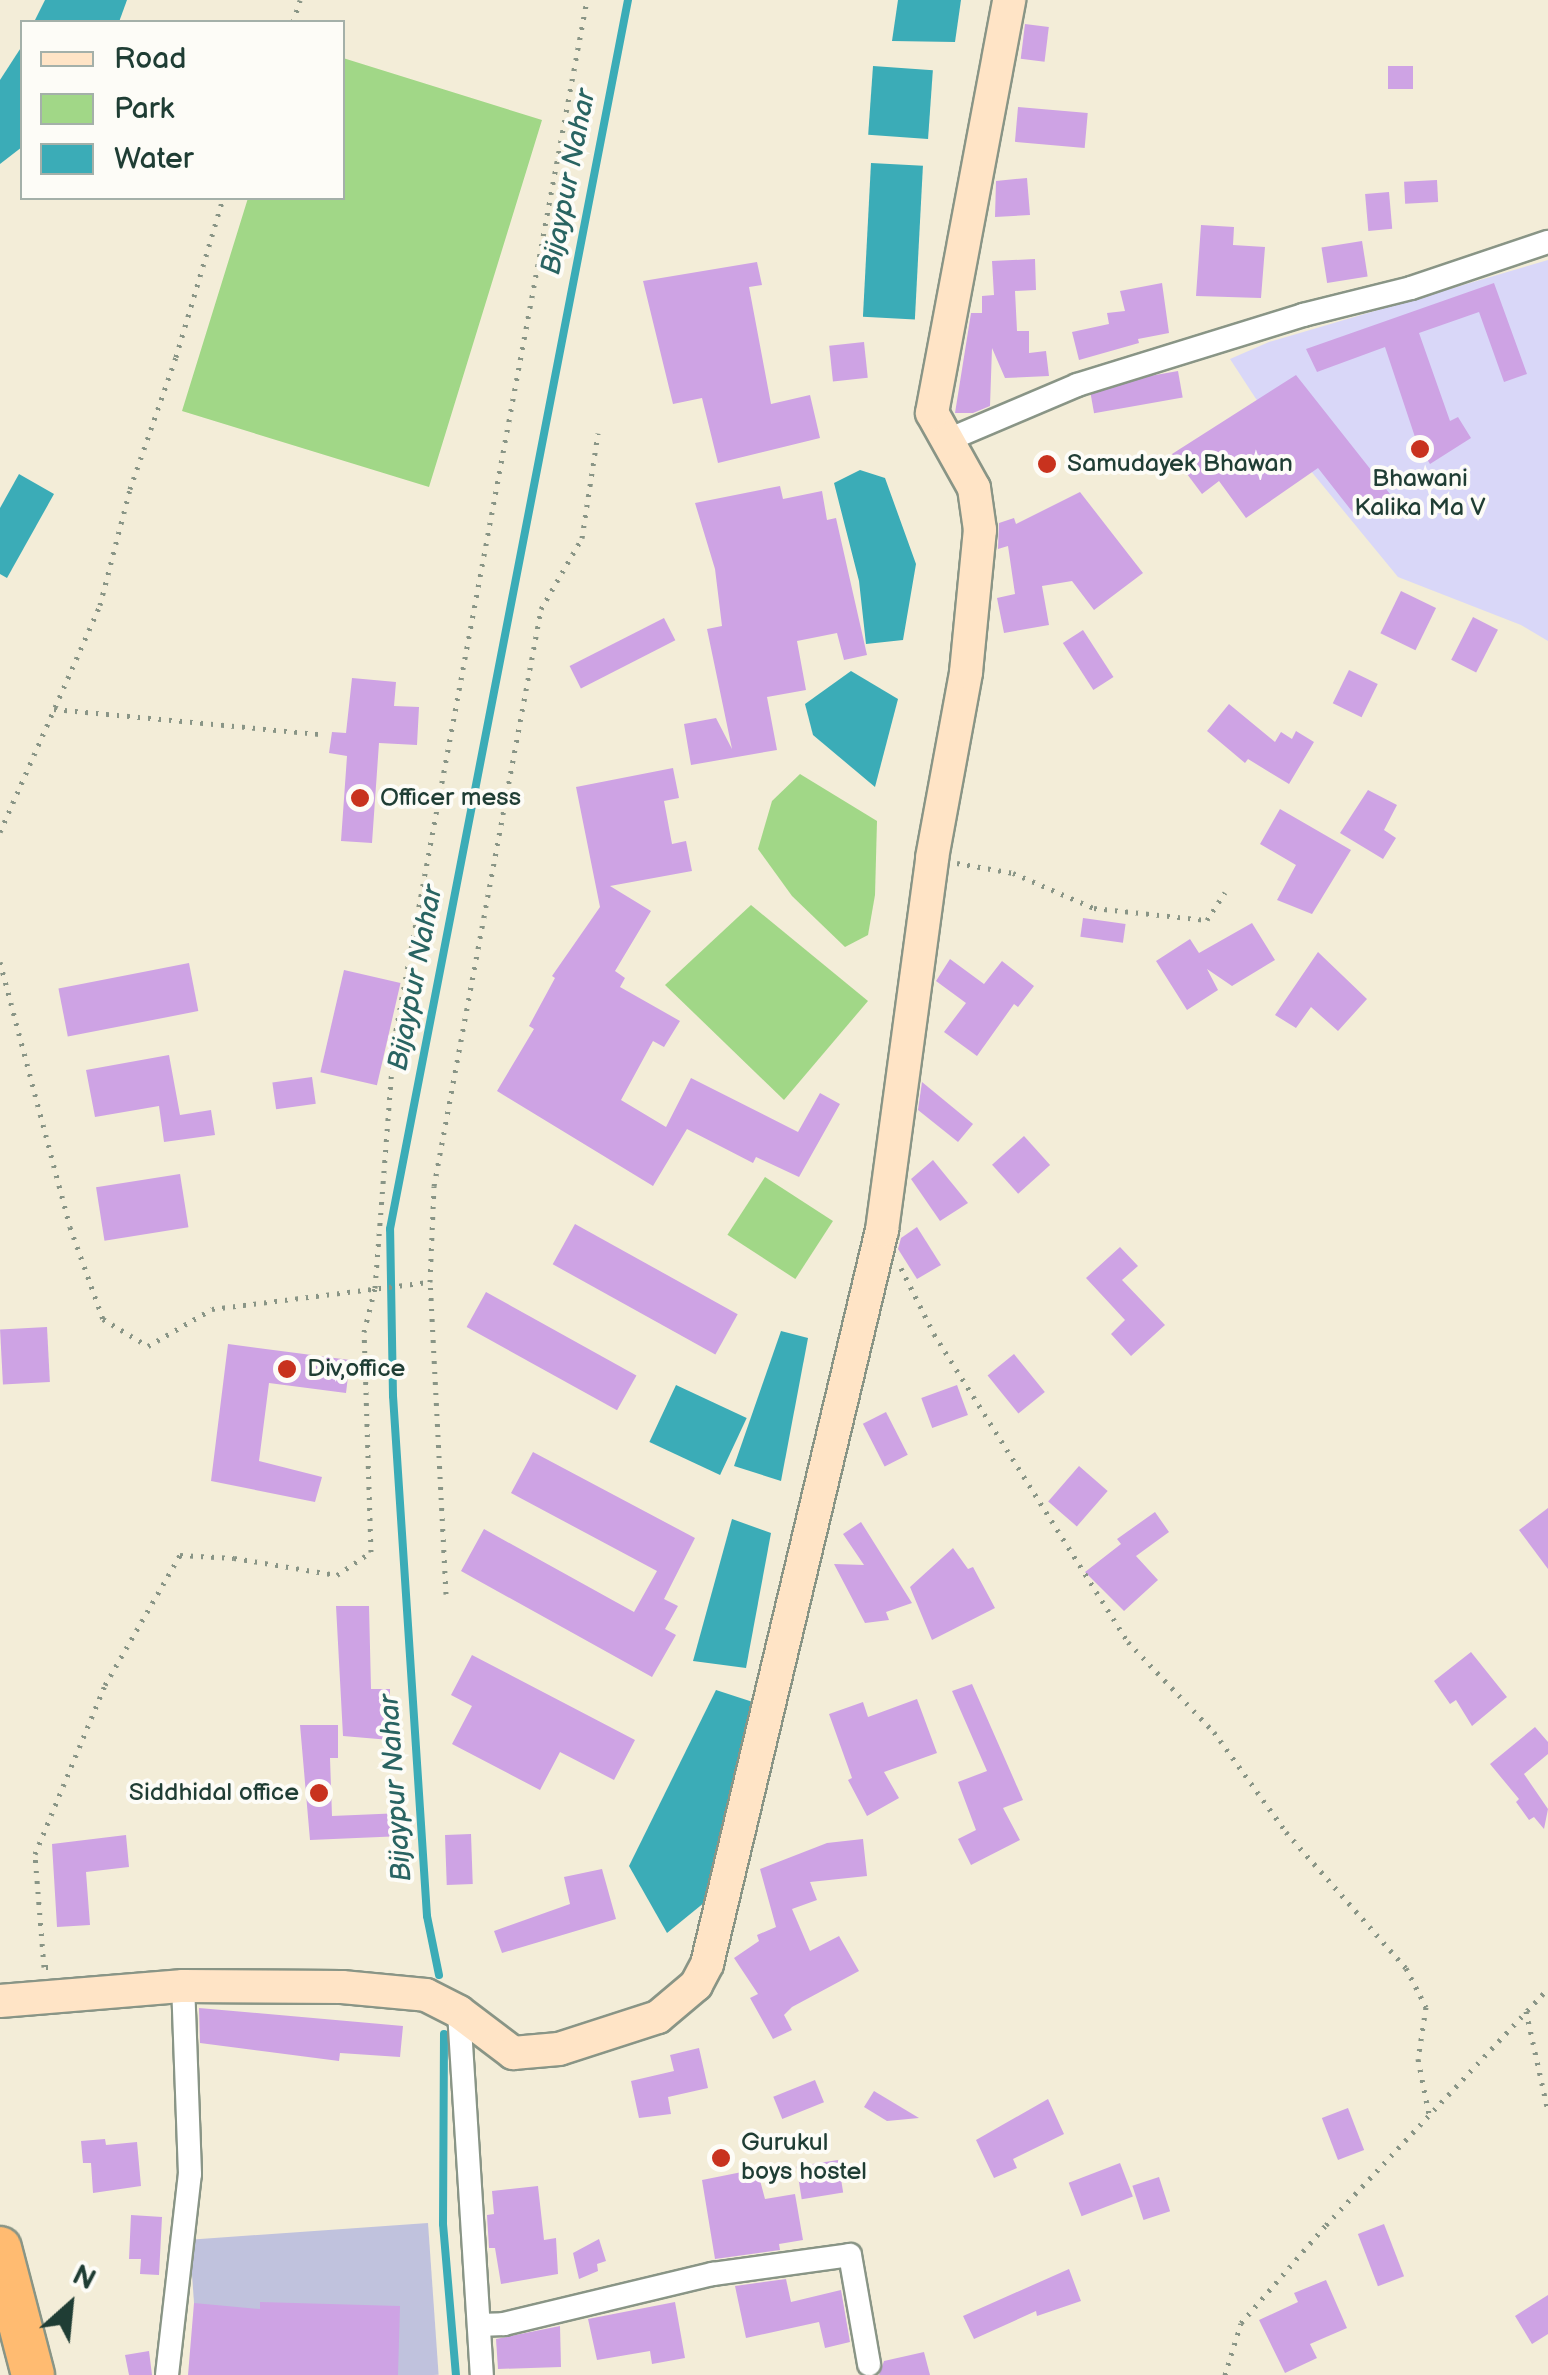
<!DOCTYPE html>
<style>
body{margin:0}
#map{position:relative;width:1548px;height:2375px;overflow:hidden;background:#f3edd8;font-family:"Balsamiq Sans",sans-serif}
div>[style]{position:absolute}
.built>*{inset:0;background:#d9d7f8}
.industrial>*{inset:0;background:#c0c2dd;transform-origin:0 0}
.green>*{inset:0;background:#a1d787;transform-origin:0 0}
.water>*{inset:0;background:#3bacb7;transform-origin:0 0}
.stream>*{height:8px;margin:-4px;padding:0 4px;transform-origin:4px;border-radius:4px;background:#3bacb7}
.building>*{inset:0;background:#cea3e4;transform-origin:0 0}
.path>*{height:5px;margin-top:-2.5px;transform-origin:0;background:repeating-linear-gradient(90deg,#899586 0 2.5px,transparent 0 10.5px)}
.roads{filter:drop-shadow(2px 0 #899586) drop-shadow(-2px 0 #899586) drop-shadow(0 2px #899586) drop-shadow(0 -2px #899586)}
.street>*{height:22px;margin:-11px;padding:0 11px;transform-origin:11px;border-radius:11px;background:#fff}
.secondary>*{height:32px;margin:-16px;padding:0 16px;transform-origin:16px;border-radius:16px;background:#ffe4c6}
.highway>*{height:42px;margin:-21px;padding:0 21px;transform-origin:21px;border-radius:21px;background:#ffbb71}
.dots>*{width:28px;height:28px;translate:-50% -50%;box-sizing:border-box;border:5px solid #fdfcf7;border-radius:50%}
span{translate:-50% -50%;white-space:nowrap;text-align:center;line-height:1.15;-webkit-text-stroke:8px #fdfcf7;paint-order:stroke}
.poi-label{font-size:25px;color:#1f3d34}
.left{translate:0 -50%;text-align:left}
.right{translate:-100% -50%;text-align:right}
.water-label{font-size:28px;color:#296462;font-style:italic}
.legend{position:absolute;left:20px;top:20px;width:325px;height:180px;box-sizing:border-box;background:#fdfcf7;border:2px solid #a4b0a9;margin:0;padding:12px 18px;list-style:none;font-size:30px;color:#1f3d34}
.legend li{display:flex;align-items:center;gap:20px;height:50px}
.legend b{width:50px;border:2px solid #a4b0a9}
.north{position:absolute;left:20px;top:2255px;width:100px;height:100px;-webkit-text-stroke:8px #fdfcf7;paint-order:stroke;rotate:27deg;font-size:28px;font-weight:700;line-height:40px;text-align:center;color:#1f3d34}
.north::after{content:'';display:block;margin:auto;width:35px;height:45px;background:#1f3d34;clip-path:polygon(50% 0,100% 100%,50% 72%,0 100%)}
</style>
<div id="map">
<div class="built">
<div style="clip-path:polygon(1548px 260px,1548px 641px,1521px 625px,1398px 577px,1273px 425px,1230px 359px,1269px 342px)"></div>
</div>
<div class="industrial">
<div style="left:428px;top:2223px;width:152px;height:239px;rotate:86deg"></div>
</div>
<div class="green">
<div style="clip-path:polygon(343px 58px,542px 120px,429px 487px,182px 411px,248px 198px,342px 198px)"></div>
<div style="clip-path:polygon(800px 774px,877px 821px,875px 895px,868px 935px,845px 947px,792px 896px,758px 849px,772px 801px)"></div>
<div style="clip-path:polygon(751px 905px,868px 1001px,784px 1100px,665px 985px)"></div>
<div style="left:765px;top:1177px;width:81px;height:69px;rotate:33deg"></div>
</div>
<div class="water">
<div style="clip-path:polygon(45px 0,127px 0,119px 22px,34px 22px)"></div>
<div style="clip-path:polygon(898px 0,961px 0,955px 42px,892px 41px)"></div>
<div style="clip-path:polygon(22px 46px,22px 147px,0 164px,0 80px)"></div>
<div style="left:873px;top:66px;width:60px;height:69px;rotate:4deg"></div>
<div style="left:871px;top:163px;width:52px;height:154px;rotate:3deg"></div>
<div style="clip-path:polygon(860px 470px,885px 478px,916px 564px,903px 640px,866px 644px,859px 581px,834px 483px)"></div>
<div style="clip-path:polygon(19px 474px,54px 494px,7px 578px,0 574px,0 508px)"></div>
<div style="clip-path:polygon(851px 671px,898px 699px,875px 787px,813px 735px,805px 704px)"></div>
<div style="clip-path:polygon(781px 1331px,808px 1338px,781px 1481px,734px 1466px)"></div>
<div style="left:676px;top:1385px;width:78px;height:63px;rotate:25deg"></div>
<div style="clip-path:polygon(732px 1519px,771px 1533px,746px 1668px,693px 1661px)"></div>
<div style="clip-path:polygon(716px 1690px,762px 1705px,705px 1902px,667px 1933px,629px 1866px)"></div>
</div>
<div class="stream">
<div style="left:439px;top:1975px;width:60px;rotate:-101.5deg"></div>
<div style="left:427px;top:1916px;width:521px;rotate:-93.74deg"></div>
<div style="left:393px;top:1396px;width:167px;rotate:-91deg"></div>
<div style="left:390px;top:1229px;width:1252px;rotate:-79.04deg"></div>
<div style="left:444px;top:2034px;width:190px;rotate:90.3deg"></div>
<div style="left:443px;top:2224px;width:152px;rotate:85.1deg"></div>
</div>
<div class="building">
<div style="left:1025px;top:24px;width:24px;height:35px;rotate:7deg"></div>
<div style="left:1388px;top:66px;width:25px;height:23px"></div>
<div style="left:1018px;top:107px;width:70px;height:35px;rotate:5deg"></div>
<div style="clip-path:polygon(1027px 178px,1030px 215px,995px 217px,996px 181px)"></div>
<div style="left:1437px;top:180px;width:22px;height:33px;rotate:87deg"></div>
<div style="left:1389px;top:192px;width:37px;height:24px;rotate:85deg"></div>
<div style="clip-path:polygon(1201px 225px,1234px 227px,1233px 245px,1265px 247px,1261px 298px,1196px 296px)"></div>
<div style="left:1362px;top:241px;width:36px;height:41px;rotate:81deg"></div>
<div style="clip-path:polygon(1035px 259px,1036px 290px,1015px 291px,1017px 331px,1029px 331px,1029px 353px,1046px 351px,1049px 376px,1005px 378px,992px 348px,990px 406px,973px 413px,955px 413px,971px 313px,982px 313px,982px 296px,994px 295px,992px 261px)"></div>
<div style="clip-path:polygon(757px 262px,762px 285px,749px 287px,771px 404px,810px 395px,820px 438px,718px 463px,702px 398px,673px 404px,643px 281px)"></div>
<div style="clip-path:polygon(1162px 283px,1169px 333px,1138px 339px,1139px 343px,1079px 360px,1072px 332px,1109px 324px,1107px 313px,1125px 311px,1120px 291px)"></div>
<div style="clip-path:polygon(1494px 283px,1527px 374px,1504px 382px,1479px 312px,1419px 333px,1450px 421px,1458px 417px,1471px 438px,1430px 464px,1417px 443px,1385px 347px,1317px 372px,1306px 349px)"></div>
<div style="left:864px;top:342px;width:36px;height:35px;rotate:84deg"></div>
<div style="left:1178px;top:371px;width:27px;height:90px;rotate:80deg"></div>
<div style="clip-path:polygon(1296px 375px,1390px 494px,1358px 519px,1318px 468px,1246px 518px,1219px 481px,1202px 494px,1172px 454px)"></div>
<div style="clip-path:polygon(780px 486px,783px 499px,822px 491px,827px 520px,836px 518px,867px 655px,844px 660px,837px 633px,797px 641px,806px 690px,767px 697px,777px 750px,691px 765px,684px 724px,716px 718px,732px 749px,707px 629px,722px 626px,715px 569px,695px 503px)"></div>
<div style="clip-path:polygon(1080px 492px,1143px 573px,1094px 610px,1072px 581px,1042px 586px,1049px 625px,1004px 633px,997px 598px,1015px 594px,1008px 546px,998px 549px,999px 523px,1014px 518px,1016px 524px)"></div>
<div style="left:1401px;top:591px;width:39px;height:47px;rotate:26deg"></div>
<div style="left:1473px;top:617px;width:28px;height:48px;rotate:27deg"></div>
<div style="left:664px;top:618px;width:25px;height:106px;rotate:63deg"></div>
<div style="left:1083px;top:630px;width:56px;height:24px;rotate:57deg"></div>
<div style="left:1349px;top:670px;width:32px;height:37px;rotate:26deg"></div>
<div style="clip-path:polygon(352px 678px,396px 682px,394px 706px,419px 707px,417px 745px,379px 743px,372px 843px,341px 841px,347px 756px,329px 753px,332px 732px,346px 733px)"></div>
<div style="clip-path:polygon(1229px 704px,1275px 742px,1281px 732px,1292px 739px,1296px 731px,1314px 742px,1289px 784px,1248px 759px,1245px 763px,1207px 731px)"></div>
<div style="clip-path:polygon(673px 768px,679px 798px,664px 801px,672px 844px,686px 841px,692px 871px,610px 886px,651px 911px,615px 971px,625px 978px,620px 987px,680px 1021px,664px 1047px,653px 1041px,621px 1100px,666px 1127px,691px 1078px,798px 1132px,820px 1093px,840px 1104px,799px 1177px,756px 1157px,753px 1163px,687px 1129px,653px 1186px,497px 1091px,534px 1029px,529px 1026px,555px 978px,552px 976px,600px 907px,576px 787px)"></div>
<div style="clip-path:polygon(1368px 790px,1397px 805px,1384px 830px,1396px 838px,1383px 859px,1340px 833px)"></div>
<div style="clip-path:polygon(1280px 809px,1351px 850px,1312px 914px,1277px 900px,1296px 865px,1260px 844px)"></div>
<div style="left:1083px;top:918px;width:43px;height:19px;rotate:8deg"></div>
<div style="clip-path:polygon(1252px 923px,1275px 960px,1232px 986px,1207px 969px,1218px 990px,1187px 1010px,1156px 961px,1190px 939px,1199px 953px)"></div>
<div style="clip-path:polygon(1318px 952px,1367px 999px,1338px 1031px,1311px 1007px,1296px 1028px,1275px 1015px)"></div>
<div style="clip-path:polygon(950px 959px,984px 984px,1002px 961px,1034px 986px,1018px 1007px,1014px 1004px,977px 1056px,944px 1032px,966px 1003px,936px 981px)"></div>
<div style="left:189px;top:963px;width:49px;height:133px;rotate:79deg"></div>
<div style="left:344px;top:970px;width:58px;height:105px;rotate:13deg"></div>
<div style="clip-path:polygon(169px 1055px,180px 1115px,211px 1110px,215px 1135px,164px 1142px,159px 1106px,95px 1117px,86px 1070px)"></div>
<div style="left:312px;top:1077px;width:27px;height:40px;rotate:82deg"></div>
<div style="clip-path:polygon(922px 1082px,973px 1124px,958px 1142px,918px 1110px)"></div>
<div style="left:1024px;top:1136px;width:39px;height:43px;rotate:48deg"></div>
<div style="clip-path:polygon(933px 1160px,968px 1203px,940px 1221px,911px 1179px)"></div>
<div style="left:180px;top:1174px;width:54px;height:85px;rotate:81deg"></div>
<div style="left:575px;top:1224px;width:186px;height:46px;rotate:29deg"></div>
<div style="clip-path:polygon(917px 1227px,941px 1265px,917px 1279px,898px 1249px,901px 1238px)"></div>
<div style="clip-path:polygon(1120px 1247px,1138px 1266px,1122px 1280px,1165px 1325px,1131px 1356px,1111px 1334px,1125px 1320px,1086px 1278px)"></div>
<div style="left:486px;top:1292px;width:172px;height:40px;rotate:29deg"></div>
<div style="left:47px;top:1327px;width:55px;height:47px;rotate:87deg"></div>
<div style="clip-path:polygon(228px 1344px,350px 1360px,346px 1393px,269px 1383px,259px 1461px,322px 1477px,315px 1502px,211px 1481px)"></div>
<div style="left:1014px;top:1354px;width:49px;height:34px;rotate:51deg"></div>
<div style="left:957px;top:1385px;width:32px;height:38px;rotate:70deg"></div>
<div style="left:886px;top:1412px;width:48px;height:26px;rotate:63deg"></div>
<div style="clip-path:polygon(533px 1452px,695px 1538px,664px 1599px,678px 1606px,665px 1629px,676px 1635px,652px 1677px,461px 1571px,484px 1529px,634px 1612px,657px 1571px,511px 1493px)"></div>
<div style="left:1079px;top:1466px;width:38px;height:47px;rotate:41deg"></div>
<div style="clip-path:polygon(1548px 1508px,1548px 1569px,1519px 1530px)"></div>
<div style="clip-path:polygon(1155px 1512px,1169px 1532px,1136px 1556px,1158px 1580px,1124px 1611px,1085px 1572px,1121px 1544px,1117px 1539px)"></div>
<div style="clip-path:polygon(861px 1522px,912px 1603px,886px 1612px,889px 1620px,865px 1623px,834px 1564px,864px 1565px,843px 1534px)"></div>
<div style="clip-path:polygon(953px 1548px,968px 1569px,973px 1567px,995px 1608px,932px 1640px,910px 1587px)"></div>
<div style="clip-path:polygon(336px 1606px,369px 1606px,371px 1689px,390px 1689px,390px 1740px,343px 1736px)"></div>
<div style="clip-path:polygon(1471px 1652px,1507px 1697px,1472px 1726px,1456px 1700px,1450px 1704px,1434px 1681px)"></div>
<div style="clip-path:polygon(472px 1655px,635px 1740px,614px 1780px,560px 1752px,540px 1790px,452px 1744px,472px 1706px,451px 1695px)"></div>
<div style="clip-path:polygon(972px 1684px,1023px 1800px,1003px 1808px,1020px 1840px,971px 1865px,958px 1839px,976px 1830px,958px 1782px,987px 1771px,952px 1691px)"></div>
<div style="clip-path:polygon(917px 1699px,937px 1753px,884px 1772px,899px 1798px,867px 1816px,848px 1780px,852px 1778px,829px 1714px,863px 1702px,868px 1717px)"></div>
<div style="clip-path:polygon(300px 1725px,338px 1725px,338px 1758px,330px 1758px,332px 1816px,402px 1813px,403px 1836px,310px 1840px)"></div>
<div style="clip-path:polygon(1535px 1727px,1548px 1742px,1548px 1754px,1524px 1774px,1548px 1809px,1544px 1829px,1534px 1817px,1529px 1820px,1516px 1802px,1519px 1799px,1490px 1764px)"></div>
<div style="left:471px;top:1834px;width:50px;height:26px;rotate:88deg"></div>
<div style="clip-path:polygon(126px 1835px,129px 1867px,86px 1872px,90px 1925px,57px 1927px,52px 1844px)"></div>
<div style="clip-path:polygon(863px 1839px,867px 1876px,810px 1882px,817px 1900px,792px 1909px,810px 1951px,839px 1936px,859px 1971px,792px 2007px,784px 2015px,792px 2030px,773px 2039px,750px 1998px,758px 1994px,734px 1958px,759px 1941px,757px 1935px,776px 1927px,760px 1869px,827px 1843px)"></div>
<div style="clip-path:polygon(602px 1869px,616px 1919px,502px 1953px,494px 1931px,570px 1904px,564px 1877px)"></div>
<div style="clip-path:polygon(199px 2008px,403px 2026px,400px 2057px,340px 2053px,339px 2061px,200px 2043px)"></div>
<div style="clip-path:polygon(699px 2048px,708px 2088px,668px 2097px,671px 2114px,639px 2118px,631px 2081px,674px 2071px,670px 2055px)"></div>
<div style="left:815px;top:2080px;width:24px;height:45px;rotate:68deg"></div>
<div style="clip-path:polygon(874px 2091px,919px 2118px,887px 2121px,864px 2107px)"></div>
<div style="clip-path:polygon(1048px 2099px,1064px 2134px,1013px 2159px,1017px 2168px,994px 2178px,976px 2140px)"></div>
<div style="left:1348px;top:2108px;width:45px;height:28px;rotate:69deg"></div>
<div style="clip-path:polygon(105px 2139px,106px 2145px,137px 2142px,141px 2186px,93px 2193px,91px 2163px,83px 2163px,81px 2141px)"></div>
<div style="left:838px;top:2160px;width:33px;height:42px;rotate:81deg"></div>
<div style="left:1120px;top:2163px;width:36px;height:55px;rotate:69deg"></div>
<div style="clip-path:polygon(757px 2169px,765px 2199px,795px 2194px,803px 2240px,779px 2244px,780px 2250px,715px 2259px,702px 2180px)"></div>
<div style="left:1159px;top:2177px;width:36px;height:28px;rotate:72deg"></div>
<div style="clip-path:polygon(538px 2186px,544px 2240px,556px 2238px,558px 2274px,501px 2284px,495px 2248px,489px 2248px,487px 2215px,494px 2214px,492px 2191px)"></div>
<div style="clip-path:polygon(131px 2215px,162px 2217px,159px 2275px,140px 2274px,141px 2259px,129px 2259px)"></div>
<div style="left:1384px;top:2224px;width:56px;height:28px;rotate:69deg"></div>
<div style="clip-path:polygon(599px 2239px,606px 2261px,597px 2264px,598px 2271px,579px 2279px,573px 2253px)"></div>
<div style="clip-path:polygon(1069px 2269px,1081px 2301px,1037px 2316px,1036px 2311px,974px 2339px,963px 2316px)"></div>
<div style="clip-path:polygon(786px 2279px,791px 2302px,841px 2290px,850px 2342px,825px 2348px,819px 2322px,746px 2338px,735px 2286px)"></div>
<div style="clip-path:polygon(1326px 2280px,1347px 2328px,1310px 2344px,1317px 2358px,1285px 2373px,1259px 2320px,1298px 2302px,1294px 2293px)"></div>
<div style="clip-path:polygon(1548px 2295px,1548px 2334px,1532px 2344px,1515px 2316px)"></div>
<div style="clip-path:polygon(260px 2302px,400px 2306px,398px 2375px,188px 2375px,194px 2303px,260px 2309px)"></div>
<div style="clip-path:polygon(675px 2302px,685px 2358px,652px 2364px,650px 2351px,597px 2360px,588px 2319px)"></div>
<div style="clip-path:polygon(560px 2326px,561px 2367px,498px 2369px,496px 2339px)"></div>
<div style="clip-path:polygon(149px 2351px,152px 2375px,129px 2375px,125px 2355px)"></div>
<div style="clip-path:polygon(924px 2352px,930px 2375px,879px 2375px,884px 2361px)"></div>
</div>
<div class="path">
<div style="left:293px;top:22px;width:23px;rotate:-72deg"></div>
<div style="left:54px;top:709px;width:267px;rotate:5.4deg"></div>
<div style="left:0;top:832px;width:248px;rotate:-66.2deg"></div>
<div style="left:100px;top:605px;width:120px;rotate:-75.5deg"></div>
<div style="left:130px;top:489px;width:140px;rotate:-70.8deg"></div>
<div style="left:176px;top:357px;width:166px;rotate:-73.5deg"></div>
<div style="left:957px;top:863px;width:57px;rotate:10.1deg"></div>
<div style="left:1013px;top:873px;width:88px;rotate:23.4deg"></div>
<div style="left:1094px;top:908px;width:114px;rotate:6.1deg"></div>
<div style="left:1207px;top:920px;width:33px;rotate:-57deg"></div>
<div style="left:0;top:962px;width:274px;rotate:75.2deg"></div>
<div style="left:70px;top:1227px;width:98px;rotate:70.3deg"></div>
<div style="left:103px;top:1319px;width:52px;rotate:31deg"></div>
<div style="left:148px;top:1346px;width:74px;rotate:-30deg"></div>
<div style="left:212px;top:1309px;width:220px;rotate:-7.1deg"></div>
<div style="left:901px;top:1268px;width:74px;rotate:63.4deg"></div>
<div style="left:934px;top:1334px;width:364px;rotate:57.8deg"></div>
<div style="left:1128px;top:1642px;width:124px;rotate:46.3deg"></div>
<div style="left:1214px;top:1732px;width:123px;rotate:54.2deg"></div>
<div style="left:1286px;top:1832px;width:181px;rotate:48.6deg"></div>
<div style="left:1406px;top:1968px;width:44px;rotate:62.9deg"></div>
<div style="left:1426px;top:2007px;width:53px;rotate:98.7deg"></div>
<div style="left:1418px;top:2059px;width:61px;rotate:78.7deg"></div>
<div style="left:446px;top:1594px;width:312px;rotate:-92.9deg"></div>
<div style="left:430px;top:1282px;width:96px;rotate:-87.6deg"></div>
<div style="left:434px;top:1186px;width:587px;rotate:-79.49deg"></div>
<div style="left:541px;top:609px;width:82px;rotate:-60deg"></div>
<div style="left:582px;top:538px;width:106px;rotate:-81.3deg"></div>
<div style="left:48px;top:1967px;width:4px;rotate:180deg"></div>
<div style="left:44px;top:1967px;width:113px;rotate:-94.6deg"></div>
<div style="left:35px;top:1854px;width:183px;rotate:-67.5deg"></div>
<div style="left:105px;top:1685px;width:150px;rotate:-60deg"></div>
<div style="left:180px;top:1555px;width:54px;rotate:3.2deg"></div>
<div style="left:234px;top:1558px;width:104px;rotate:9.4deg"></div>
<div style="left:337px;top:1575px;width:41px;rotate:-34.1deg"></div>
<div style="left:371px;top:1552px;width:220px;rotate:-91.8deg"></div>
<div style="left:364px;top:1332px;width:45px;rotate:-76deg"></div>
<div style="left:375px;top:1288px;width:248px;rotate:-85.6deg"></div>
<div style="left:394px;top:1041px;width:1059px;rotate:-79.5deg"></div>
<div style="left:1526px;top:2011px;width:102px;rotate:77.6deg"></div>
<div style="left:1225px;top:2375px;width:54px;rotate:-72.9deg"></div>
<div style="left:1241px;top:2323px;width:130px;rotate:-49.1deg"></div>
<div style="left:1326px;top:2225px;width:324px;rotate:-46.8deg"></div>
</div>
<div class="roads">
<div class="street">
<div style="left:950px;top:439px;width:138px;rotate:-23deg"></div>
<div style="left:1077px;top:385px;width:237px;rotate:-17.2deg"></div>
<div style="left:1303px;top:315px;width:111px;rotate:-14deg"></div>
<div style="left:1411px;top:288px;width:145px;rotate:-18.6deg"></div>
<div style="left:459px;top:2012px;width:364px;rotate:86.4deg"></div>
<div style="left:479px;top:2325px;width:25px;rotate:-2deg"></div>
<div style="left:504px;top:2324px;width:215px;rotate:-13.5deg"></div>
<div style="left:713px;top:2274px;width:138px;rotate:-7.9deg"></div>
<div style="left:850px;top:2255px;width:111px;rotate:80.1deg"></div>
<div style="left:167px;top:2375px;width:202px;rotate:-83.5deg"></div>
<div style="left:190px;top:2174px;width:188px;rotate:-92.1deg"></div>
</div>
<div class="secondary">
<div style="left:0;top:2001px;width:184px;rotate:-4.7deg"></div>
<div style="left:183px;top:1986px;width:159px;rotate:0.4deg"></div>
<div style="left:342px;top:1987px;width:84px;rotate:5.4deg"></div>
<div style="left:426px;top:1995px;width:37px;rotate:27deg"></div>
<div style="left:459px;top:2012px;width:68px;rotate:37.2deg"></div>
<div style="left:513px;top:2053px;width:46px;rotate:-5deg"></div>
<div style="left:559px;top:2049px;width:104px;rotate:-17.9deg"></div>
<div style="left:658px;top:2017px;width:50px;rotate:-40.1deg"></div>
<div style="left:696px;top:1985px;width:24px;rotate:-62deg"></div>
<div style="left:707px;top:1964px;width:755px;rotate:-76.59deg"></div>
<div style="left:882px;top:1230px;width:375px;rotate:-82.3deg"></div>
<div style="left:932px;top:858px;width:189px;rotate:-79.6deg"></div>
<div style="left:966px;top:672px;width:143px;rotate:-84.4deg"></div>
<div style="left:980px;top:530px;width:42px;rotate:-98.1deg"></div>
<div style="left:974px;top:488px;width:86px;rotate:-119.2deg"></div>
<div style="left:932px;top:413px;width:420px;rotate:-79.4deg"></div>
</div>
<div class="highway">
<div style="left:0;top:2248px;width:131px;rotate:75.4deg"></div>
</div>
</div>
<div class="dots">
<div style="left:1420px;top:449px;background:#c8321e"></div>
<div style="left:1047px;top:464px;background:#c8321e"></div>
<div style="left:360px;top:798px;background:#c8321e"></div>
<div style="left:287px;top:1369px;background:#c8321e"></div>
<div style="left:319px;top:1793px;background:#c8321e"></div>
<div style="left:721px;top:2158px;background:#c8321e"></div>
</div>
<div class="poi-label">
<span class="left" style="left:1067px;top:464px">Samudayek Bhawan</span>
<span style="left:1420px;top:494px">Bhawani<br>Kalika Ma V</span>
<span class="left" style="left:380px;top:798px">Officer mess</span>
<span class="left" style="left:307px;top:1369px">Div,office</span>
<span class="right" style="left:299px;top:1793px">Siddhidal office</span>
<span class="left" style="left:741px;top:2158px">Gurukul<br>boys hostel</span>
</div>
<div class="water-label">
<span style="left:569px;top:182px;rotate:-79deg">Bijaypur Nahar</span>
<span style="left:416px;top:978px;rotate:-79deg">Bijaypur Nahar</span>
<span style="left:396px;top:1788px;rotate:-94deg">Bijaypur Nahar</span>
</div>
<ul class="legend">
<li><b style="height:12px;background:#ffe4c6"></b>Road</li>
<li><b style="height:28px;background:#a1d787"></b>Park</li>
<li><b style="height:28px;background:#3bacb7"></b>Water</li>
</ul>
<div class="north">N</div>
</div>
